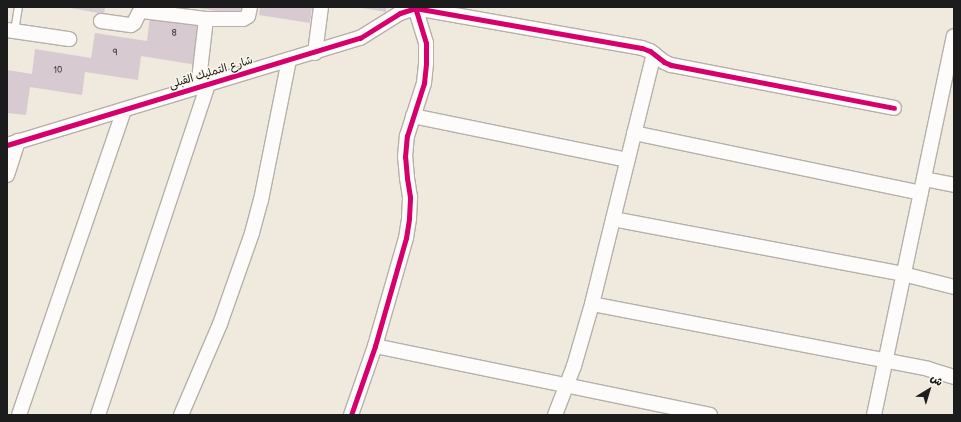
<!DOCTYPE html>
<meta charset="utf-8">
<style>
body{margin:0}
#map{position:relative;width:961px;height:422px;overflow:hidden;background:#f0e9de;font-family:"Balsamiq Sans","Playpen Sans Arabic",sans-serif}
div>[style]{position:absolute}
.building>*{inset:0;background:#d8cad1}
.roads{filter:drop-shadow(1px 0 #b5b0aa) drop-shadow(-1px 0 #b5b0aa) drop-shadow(0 1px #b5b0aa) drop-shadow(0 -1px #b5b0aa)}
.lane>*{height:7px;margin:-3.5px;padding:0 3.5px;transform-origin:3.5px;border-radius:3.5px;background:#fdfcfa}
.street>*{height:14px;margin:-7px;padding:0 7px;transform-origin:7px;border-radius:7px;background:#fdfcfa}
.cycleway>*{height:5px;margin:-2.5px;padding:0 2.5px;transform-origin:2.5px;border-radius:2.5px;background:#d6006c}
span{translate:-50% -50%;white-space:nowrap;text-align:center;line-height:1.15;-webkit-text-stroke:3px #fbf7ec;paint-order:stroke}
.number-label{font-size:9px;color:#4b4849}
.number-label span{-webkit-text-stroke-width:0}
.street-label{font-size:11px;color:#1c1c1c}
.frame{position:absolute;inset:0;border:8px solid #1c1c1c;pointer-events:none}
.north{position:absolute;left:909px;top:370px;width:40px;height:40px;-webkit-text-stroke:3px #fbf7ec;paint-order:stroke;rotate:38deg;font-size:11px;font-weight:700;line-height:16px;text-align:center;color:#1c1c1c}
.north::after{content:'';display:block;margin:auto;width:14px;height:18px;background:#1c1c1c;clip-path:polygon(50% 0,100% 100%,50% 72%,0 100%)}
</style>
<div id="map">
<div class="building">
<div style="clip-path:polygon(65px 7px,105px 7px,104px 14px)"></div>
<div style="clip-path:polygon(192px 7px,241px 7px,240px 15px)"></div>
<div style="clip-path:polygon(260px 7px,312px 7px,310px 23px,259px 15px)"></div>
<div style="clip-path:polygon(357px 7px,386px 7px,386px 12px)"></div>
<div style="clip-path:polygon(150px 16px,203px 24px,197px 65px,141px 56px,138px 80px,85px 72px,82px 95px,30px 87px,26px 115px,7px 113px,7px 70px,32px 74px,35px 49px,91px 58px,95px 33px,147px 41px)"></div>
</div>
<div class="roads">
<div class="lane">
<div style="left:14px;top:31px;width:24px;rotate:-81deg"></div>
</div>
<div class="street">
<div style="left:101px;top:21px;width:30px;rotate:8deg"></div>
<div style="left:131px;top:25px;width:4px;rotate:-34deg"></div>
<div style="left:134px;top:23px;width:11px;rotate:-63deg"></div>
<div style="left:139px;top:13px;width:4px;rotate:-34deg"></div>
<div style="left:142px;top:11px;width:64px;rotate:7.1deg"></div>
<div style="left:206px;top:19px;width:37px"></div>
<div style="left:243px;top:19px;width:6px;rotate:-31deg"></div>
<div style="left:248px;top:16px;width:9px;rotate:-77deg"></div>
<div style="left:7px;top:30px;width:63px;rotate:8.3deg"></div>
<div style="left:315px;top:53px;width:46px;rotate:-82.6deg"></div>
<div style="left:198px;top:88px;width:69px;rotate:-83.4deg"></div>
<div style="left:413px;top:116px;width:219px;rotate:11.6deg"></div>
<div style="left:634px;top:133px;width:293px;rotate:11.8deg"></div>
<div style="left:7px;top:145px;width:369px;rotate:-16.9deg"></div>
<div style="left:360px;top:38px;width:47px;rotate:-32deg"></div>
<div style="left:400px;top:13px;width:16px;rotate:-18deg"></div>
<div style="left:415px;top:8px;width:230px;rotate:10deg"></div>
<div style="left:642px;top:48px;width:9px;rotate:21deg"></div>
<div style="left:650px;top:51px;width:18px;rotate:38deg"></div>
<div style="left:664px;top:62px;width:8px;rotate:23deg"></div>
<div style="left:671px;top:65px;width:227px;rotate:10.9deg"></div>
<div style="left:7px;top:175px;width:36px;rotate:-72deg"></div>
<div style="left:924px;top:179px;width:31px;rotate:11deg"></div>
<div style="left:613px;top:219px;width:295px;rotate:10.7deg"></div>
<div style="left:903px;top:274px;width:53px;rotate:14.3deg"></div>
<div style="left:592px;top:304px;width:342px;rotate:10.9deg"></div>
<div style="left:928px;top:369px;width:27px;rotate:17deg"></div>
<div style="left:375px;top:346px;width:342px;rotate:11.6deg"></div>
<div style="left:19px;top:415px;width:323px;rotate:-71deg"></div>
<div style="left:98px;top:415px;width:348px;rotate:-71.6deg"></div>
<div style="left:181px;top:415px;width:99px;rotate:-66.8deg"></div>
<div style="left:220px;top:324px;width:96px;rotate:-70.6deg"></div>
<div style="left:252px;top:233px;width:34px;rotate:-75deg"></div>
<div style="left:261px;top:200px;width:143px;rotate:-78.7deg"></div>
<div style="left:351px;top:415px;width:73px;rotate:-70.8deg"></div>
<div style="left:375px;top:346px;width:112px;rotate:-74deg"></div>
<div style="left:406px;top:238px;width:20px;rotate:-81deg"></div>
<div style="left:409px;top:218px;width:21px;rotate:-87deg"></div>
<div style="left:410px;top:197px;width:19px;rotate:-99deg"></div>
<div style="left:407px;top:178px;width:21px;rotate:-95deg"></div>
<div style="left:405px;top:157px;width:21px;rotate:-85deg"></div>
<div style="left:407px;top:136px;width:56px;rotate:-72.2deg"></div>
<div style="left:424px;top:83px;width:20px;rotate:-84deg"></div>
<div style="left:426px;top:63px;width:20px;rotate:-90deg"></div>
<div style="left:426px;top:43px;width:38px;rotate:-107deg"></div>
<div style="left:555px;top:415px;width:53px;rotate:-68.8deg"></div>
<div style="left:574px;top:366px;width:65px;rotate:-73.8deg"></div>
<div style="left:592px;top:304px;width:258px;rotate:-76.1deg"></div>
<div style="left:874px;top:415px;width:387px;rotate:-78.1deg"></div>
</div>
</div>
<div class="cycleway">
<div style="left:7px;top:145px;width:369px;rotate:-16.9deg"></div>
<div style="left:360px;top:38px;width:47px;rotate:-32deg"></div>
<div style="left:400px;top:13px;width:16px;rotate:-18deg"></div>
<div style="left:415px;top:8px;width:230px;rotate:10deg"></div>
<div style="left:642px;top:48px;width:9px;rotate:21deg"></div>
<div style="left:650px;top:51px;width:18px;rotate:38deg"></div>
<div style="left:664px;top:62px;width:8px;rotate:23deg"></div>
<div style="left:671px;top:65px;width:227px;rotate:10.9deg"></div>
<div style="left:351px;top:415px;width:73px;rotate:-70.8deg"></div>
<div style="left:375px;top:346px;width:112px;rotate:-74deg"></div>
<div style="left:406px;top:238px;width:20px;rotate:-81deg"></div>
<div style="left:409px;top:218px;width:21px;rotate:-87deg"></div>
<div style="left:410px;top:197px;width:19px;rotate:-99deg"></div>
<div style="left:407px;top:178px;width:21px;rotate:-95deg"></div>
<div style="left:405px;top:157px;width:21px;rotate:-85deg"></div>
<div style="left:407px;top:136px;width:56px;rotate:-72.2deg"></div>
<div style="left:424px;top:83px;width:20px;rotate:-84deg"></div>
<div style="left:426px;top:63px;width:20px;rotate:-90deg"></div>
<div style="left:426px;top:43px;width:38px;rotate:-107deg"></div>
</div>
<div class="number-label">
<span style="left:174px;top:34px">8</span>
<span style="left:115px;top:53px">9</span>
<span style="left:58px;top:71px">10</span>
</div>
<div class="street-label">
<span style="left:211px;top:73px;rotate:-17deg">شارع التمليك القبلى</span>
</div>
<div class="frame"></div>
<div class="north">ش</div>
</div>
